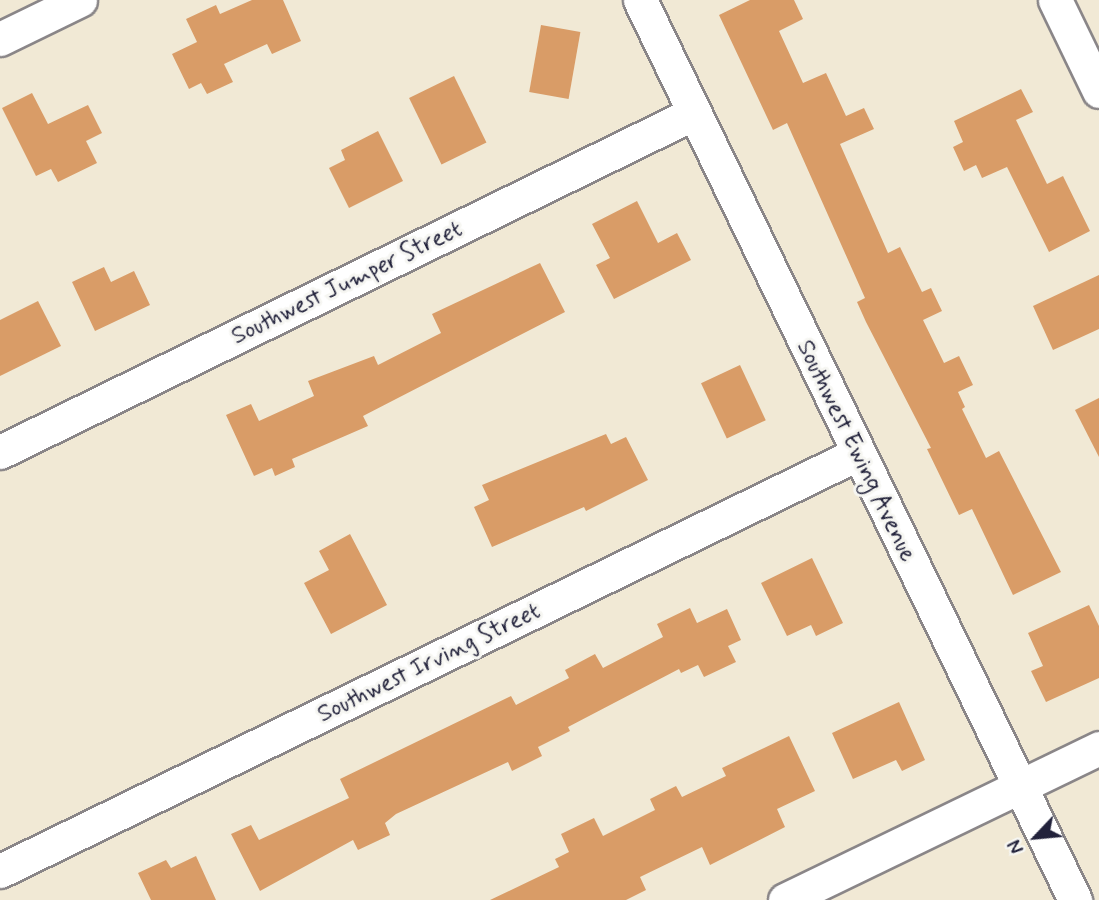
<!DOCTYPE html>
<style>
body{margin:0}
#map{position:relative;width:1099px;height:900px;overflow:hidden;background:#f1e9d5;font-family:Mynerve,sans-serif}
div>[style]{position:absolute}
.building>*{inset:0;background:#d99c67;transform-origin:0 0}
.roads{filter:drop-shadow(2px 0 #8a8688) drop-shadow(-2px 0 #8a8688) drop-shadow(0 2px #8a8688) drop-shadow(0 -2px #8a8688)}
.minor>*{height:33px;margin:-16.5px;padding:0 16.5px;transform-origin:16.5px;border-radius:16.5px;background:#fff}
span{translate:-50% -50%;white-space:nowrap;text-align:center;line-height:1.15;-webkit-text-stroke:6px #f6f6f2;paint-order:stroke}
.street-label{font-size:24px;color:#22223b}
.north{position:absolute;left:1001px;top:802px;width:70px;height:70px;-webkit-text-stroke:5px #f6f6f2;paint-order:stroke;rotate:244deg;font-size:19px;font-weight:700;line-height:28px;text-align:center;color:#22223b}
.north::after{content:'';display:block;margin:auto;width:24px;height:32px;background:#22223b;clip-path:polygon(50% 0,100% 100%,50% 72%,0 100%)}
</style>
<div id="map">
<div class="building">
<div style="clip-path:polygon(252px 0,283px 0,301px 41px,272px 54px,267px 44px,224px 64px,233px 82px,207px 94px,201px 83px,189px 89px,172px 54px,197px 42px,186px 19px,216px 5px,220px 14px)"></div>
<div style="clip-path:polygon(750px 0,794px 0,803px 19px,779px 31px,803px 83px,826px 73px,846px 116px,864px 108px,874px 129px,840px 144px,888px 253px,900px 247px,922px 292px,931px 288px,942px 311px,923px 320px,944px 363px,959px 356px,973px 385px,958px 392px,965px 407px,962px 409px,986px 458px,999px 451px,1061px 572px,1013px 595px,972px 509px,959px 515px,927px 449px,931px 448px,866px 322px,857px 302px,865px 298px,787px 123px,773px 130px,719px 15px)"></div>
<div style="left:541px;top:25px;width:40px;height:68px;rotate:10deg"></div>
<div style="left:454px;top:76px;width:74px;height:50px;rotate:64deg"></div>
<div style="clip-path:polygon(1021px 89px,1033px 112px,1016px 120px,1047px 184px,1063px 176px,1090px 231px,1049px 252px,1007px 167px,982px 178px,976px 165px,964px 171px,953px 147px,963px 142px,954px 121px)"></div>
<div style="clip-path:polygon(32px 93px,48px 124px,88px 105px,102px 133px,86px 141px,97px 163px,58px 182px,51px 169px,36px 176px,2px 108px)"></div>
<div style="clip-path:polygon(378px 131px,403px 181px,349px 208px,329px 168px,345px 160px,341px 150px)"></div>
<div style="clip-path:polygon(637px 201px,658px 243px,677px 233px,691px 260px,614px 299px,596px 265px,610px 258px,592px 224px)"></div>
<div style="clip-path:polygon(540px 263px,565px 312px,363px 416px,368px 426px,292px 459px,295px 467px,275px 476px,272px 468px,254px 476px,226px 415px,251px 404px,259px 421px,314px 396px,308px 381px,374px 356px,378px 365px,441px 333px,432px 314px)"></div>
<div style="clip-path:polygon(104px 267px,111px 282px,134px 271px,150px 305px,95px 331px,72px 282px)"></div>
<div style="clip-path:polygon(1099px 275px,1099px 329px,1053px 350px,1033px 306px)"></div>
<div style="clip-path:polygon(38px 301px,61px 346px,0 376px,0 320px)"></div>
<div style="left:740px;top:365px;width:61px;height:43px;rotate:65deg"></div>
<div style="clip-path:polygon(1099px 398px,1099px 457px,1075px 410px)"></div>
<div style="clip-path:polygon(606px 434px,611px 444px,626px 437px,648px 480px,586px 511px,584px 507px,492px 547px,474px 507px,489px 500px,482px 485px)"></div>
<div style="clip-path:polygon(350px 534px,387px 605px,331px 634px,304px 583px,329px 570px,319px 551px)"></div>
<div style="clip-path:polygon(812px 558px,843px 623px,816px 636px,811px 625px,787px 636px,761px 583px)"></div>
<div style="clip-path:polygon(1089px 605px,1099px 626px,1099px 678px,1046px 702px,1031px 671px,1043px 666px,1028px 633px)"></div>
<div style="clip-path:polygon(690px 608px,697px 623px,727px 609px,741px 640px,728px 646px,736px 662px,704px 677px,698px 665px,681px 673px,679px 669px,568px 727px,570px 731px,538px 747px,542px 756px,512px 771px,508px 762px,396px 814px,385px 823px,390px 835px,358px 850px,353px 840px,260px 891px,231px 834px,251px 825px,259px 840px,349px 798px,340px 779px,511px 696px,516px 705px,569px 678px,565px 670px,595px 654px,603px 668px,663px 637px,657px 624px)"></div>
<div style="clip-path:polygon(899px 702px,925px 760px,902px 771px,896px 760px,853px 779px,832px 733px)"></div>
<div style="clip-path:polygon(789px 736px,815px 791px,777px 809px,785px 827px,710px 865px,702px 847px,640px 877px,646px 890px,626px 900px,490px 900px,559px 867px,555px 859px,569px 852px,561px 834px,594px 818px,603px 836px,655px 810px,650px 799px,676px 786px,682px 797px,726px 776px,722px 768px)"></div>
<div style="clip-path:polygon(196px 856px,216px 900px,151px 900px,138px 873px,166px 860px,171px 868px)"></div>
</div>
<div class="roads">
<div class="minor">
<div style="left:640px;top:0;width:1000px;rotate:64.2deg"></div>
<div style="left:1055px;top:0;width:101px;rotate:64.2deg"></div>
<div style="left:0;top:39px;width:89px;rotate:-26deg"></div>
<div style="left:0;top:452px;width:772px;rotate:-26.03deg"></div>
<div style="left:0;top:871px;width:953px;rotate:-25.95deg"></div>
<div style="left:785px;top:900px;width:349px;rotate:-25.8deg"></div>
</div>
</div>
<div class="street-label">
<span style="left:347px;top:283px;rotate:-26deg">Southwest Jumper Street</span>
<span style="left:856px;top:451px;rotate:64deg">Southwest Ewing Avenue</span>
<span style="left:429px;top:663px;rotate:-26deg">Southwest Irving Street</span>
</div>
<div class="north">N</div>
</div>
